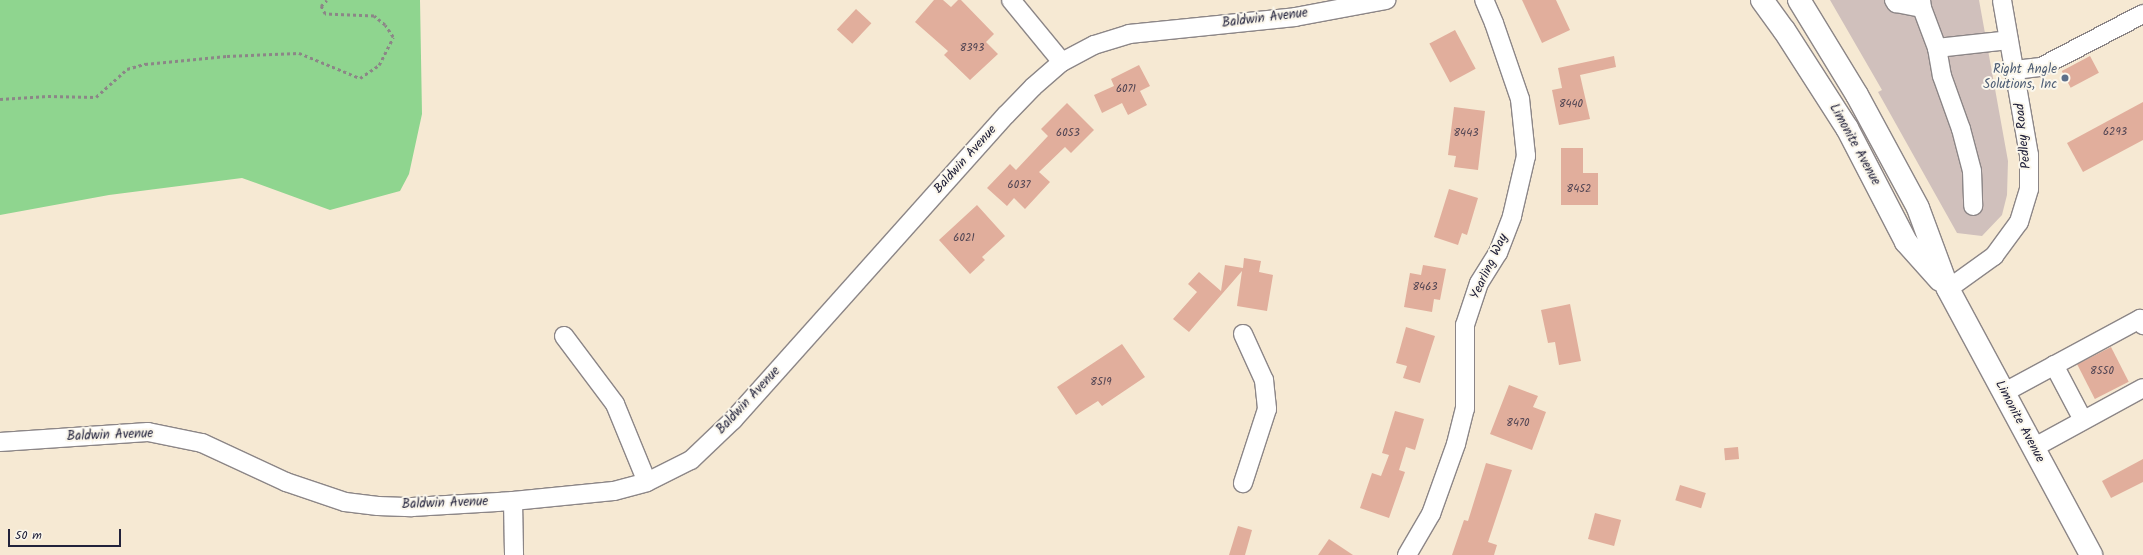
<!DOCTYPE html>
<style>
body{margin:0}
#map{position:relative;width:2143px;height:555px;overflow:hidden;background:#f6e9d3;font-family:Kalam,sans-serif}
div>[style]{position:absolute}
.industrial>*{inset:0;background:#d0c0bc}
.green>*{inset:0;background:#8fd58f}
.building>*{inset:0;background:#e1ae9c;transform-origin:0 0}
.path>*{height:2.5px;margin-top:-1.25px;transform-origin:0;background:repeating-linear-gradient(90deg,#8c8687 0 3px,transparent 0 6px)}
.roads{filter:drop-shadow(1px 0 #8c8687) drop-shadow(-1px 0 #8c8687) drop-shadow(0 1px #8c8687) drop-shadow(0 -1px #8c8687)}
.minor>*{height:18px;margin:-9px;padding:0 9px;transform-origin:9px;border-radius:9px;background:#fff}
.major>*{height:22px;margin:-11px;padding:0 11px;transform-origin:11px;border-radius:11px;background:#fff}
.dots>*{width:11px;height:11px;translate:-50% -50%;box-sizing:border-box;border:2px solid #fbf7ec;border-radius:50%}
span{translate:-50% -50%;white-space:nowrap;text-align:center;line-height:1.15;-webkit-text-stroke:4px #fbf7ec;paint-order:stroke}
.number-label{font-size:11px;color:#524553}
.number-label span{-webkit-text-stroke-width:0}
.street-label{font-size:13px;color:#22223b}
.service-label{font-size:13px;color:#4e5e75}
.right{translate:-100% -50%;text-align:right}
.scale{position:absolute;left:8px;top:529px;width:113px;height:18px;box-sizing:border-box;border:2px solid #22223b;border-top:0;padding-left:5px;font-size:12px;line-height:14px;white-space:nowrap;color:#22223b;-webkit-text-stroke:3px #fbf7ec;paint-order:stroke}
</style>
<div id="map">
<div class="industrial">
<div style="clip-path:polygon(1830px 0,1979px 0,2008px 161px,2007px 195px,2002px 215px,1982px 236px,1957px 233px,1878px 92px,1882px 90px)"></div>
</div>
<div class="green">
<div style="clip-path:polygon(0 0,420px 0,422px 114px,409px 174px,400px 191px,330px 210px,242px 178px,109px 195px,0 215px)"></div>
</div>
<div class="building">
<div style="clip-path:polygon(934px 0,943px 0,951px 7px,958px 0,961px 0,994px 34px,986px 42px,998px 54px,970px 80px,944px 55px,948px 51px,915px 22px)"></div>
<div style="clip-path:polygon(1522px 0,1556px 0,1570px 30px,1542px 43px)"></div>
<div style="left:856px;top:9px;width:21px;height:28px;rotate:43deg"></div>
<div style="left:1455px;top:30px;width:44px;height:29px;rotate:62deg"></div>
<div style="clip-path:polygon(1614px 56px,1616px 67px,1580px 75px,1590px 119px,1559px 125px,1552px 90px,1562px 88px,1558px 68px)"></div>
<div style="left:2090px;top:56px;width:19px;height:32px;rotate:62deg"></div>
<div style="clip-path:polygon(1139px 65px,1150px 86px,1140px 91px,1147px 105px,1128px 115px,1122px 103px,1102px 113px,1094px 95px,1114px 86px,1111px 79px)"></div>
<div style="clip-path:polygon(2143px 102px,2143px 140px,2083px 172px,2067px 143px)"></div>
<div style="clip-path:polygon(1067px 103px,1094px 130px,1071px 153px,1065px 147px,1039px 172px,1050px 182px,1025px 209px,1014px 198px,1007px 206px,987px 188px,1010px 164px,1016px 170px,1048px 136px,1041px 129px)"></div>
<div style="clip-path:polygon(1454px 107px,1485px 111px,1478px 170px,1454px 167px,1456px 156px,1448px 155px)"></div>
<div style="clip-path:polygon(1561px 148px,1583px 148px,1583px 173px,1598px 173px,1598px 205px,1561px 205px)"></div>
<div style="clip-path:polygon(1449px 189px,1478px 198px,1467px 235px,1462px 233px,1458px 245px,1434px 237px)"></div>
<div style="clip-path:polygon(977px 205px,1005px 236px,982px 257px,985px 260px,970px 274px,939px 240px)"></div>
<div style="clip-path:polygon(1244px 258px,1261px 261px,1259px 272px,1273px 275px,1267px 311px,1237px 306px,1242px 271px,1189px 332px,1173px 319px,1197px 292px,1188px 284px,1199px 272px,1221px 291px,1225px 265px,1243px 268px)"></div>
<div style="clip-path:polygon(1423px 265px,1446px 269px,1440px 300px,1434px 299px,1432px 312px,1404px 307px,1410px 273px,1421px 275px)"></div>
<div style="clip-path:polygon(1570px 304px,1581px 361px,1559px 365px,1555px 342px,1548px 343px,1541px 310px)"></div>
<div style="clip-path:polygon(1406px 327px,1435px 336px,1420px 383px,1403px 378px,1407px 366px,1396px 363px)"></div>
<div style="clip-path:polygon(1122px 344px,1145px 377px,1102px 406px,1098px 401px,1076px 415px,1057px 387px)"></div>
<div style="left:2111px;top:347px;width:39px;height:38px;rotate:63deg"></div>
<div style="clip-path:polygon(1509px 385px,1538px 396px,1533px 407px,1546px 412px,1532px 450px,1490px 434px)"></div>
<div style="clip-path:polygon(1395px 411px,1424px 419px,1415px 450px,1406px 447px,1399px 470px,1405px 472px,1389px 518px,1360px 508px,1372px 473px,1381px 476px,1389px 455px,1382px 453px)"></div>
<div style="left:1738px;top:447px;width:12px;height:14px;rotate:85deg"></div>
<div style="clip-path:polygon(2143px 459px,2143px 482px,2111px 498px,2102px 481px)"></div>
<div style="clip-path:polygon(1486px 463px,1512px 470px,1488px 542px,1497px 545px,1494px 555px,1452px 555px,1464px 520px,1468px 521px)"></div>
<div style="left:1680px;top:485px;width:27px;height:16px;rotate:17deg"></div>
<div style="left:1595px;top:513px;width:27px;height:27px;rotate:15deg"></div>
<div style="clip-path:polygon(1238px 526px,1252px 530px,1245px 555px,1229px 555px)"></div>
<div style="clip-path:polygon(1329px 539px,1353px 555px,1318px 555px)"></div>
</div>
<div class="path">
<div style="left:0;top:99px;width:48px;rotate:-3.6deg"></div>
<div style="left:48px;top:96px;width:48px;rotate:1.2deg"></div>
<div style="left:96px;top:97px;width:42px;rotate:-42.1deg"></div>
<div style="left:127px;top:69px;width:19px;rotate:-16deg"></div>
<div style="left:145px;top:64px;width:82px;rotate:-5.6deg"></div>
<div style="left:227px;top:56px;width:72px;rotate:-2.4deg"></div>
<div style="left:299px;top:53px;width:66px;rotate:22.3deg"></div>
<div style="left:360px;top:78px;width:23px;rotate:-34deg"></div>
<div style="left:379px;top:65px;width:31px;rotate:-63deg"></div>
<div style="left:393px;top:37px;width:14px;rotate:-124deg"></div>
<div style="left:385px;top:25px;width:14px;rotate:-141deg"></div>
<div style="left:374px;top:16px;width:49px;rotate:-177.7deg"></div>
<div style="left:325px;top:14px;width:9px;rotate:-117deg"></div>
<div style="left:321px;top:6px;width:8px;rotate:-45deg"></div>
</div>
<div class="roads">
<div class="minor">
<div style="left:1011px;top:0;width:80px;rotate:50.6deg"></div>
<div style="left:1894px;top:0;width:4px;rotate:56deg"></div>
<div style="left:1896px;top:3px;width:26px;rotate:11deg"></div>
<div style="left:1921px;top:0;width:8px;rotate:83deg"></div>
<div style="left:1922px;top:8px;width:43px;rotate:69.4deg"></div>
<div style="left:1937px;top:48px;width:72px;rotate:-6.3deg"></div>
<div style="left:1937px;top:48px;width:28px;rotate:80deg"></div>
<div style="left:1942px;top:76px;width:56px;rotate:70.3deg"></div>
<div style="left:1961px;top:129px;width:43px;rotate:75.3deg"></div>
<div style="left:1972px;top:171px;width:35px;rotate:88deg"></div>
<div style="left:2015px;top:70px;width:26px;rotate:-7deg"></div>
<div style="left:2041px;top:67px;width:115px;rotate:-27.5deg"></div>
<div style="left:1948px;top:289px;width:57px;rotate:-35.7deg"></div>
<div style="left:1994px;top:256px;width:42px;rotate:-53.7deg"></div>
<div style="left:2019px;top:222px;width:34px;rotate:-73deg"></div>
<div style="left:2029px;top:189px;width:34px;rotate:-90deg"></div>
<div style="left:2029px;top:155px;width:157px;rotate:-99.9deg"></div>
<div style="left:1243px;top:334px;width:51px;rotate:65.5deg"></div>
<div style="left:1264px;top:380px;width:29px;rotate:84deg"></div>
<div style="left:1267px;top:409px;width:78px;rotate:108deg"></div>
<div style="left:564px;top:336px;width:85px;rotate:53.1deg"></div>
<div style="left:615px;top:404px;width:84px;rotate:67.7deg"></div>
<div style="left:2054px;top:365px;width:62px;rotate:62.2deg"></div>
<div style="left:2003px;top:393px;width:156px;rotate:-28.4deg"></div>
<div style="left:2140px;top:319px;width:7px;rotate:63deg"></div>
<div style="left:0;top:442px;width:148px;rotate:-3.9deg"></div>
<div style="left:148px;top:432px;width:55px;rotate:11.5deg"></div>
<div style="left:202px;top:443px;width:93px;rotate:24.9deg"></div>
<div style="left:286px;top:482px;width:62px;rotate:18.7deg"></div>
<div style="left:345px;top:502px;width:33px;rotate:7deg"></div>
<div style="left:378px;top:506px;width:34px;rotate:2deg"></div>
<div style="left:412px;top:507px;width:101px;rotate:-3.4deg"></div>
<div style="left:513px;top:501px;width:101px;rotate:-5.7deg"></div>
<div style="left:614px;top:491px;width:34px;rotate:-15deg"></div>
<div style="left:647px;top:482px;width:49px;rotate:-26.6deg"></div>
<div style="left:691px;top:460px;width:58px;rotate:-43.6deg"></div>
<div style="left:733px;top:420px;width:409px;rotate:-48.2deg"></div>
<div style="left:1006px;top:115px;width:39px;rotate:-46deg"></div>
<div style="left:1033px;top:87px;width:38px;rotate:-41deg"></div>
<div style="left:1062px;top:62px;width:36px;rotate:-28deg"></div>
<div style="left:1094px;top:45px;width:37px;rotate:-17deg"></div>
<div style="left:1129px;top:34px;width:167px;rotate:-5.8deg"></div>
<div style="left:1295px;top:17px;width:93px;rotate:-10.6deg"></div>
<div style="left:2033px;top:448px;width:125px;rotate:-28.6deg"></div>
<div style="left:513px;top:501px;width:54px;rotate:88.9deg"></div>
<div style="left:1407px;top:555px;width:48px;rotate:-59.7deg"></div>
<div style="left:1431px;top:514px;width:74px;rotate:-70.3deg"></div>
<div style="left:1456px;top:444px;width:36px;rotate:-76deg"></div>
<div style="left:1465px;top:409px;width:84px;rotate:-90deg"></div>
<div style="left:1465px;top:325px;width:44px;rotate:-71.6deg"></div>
<div style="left:1479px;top:283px;width:36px;rotate:-58deg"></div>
<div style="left:1498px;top:253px;width:40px;rotate:-69deg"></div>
<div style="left:1512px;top:216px;width:62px;rotate:-76.9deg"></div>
<div style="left:1526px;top:156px;width:57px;rotate:-96deg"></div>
<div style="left:1520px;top:99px;width:80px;rotate:-108.9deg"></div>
<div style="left:1494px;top:23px;width:25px;rotate:-113deg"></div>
</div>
<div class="major">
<div style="left:1762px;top:0;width:37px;rotate:54deg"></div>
<div style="left:1784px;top:30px;width:117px;rotate:57.3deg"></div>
<div style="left:1847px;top:128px;width:128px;rotate:62.6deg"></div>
<div style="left:1906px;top:242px;width:51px;rotate:48.2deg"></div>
<div style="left:1799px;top:0;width:111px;rotate:58.6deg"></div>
<div style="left:1857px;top:95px;width:128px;rotate:61.6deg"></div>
<div style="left:1918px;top:208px;width:86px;rotate:69.7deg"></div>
<div style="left:1948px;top:289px;width:302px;rotate:61.7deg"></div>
</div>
</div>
<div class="dots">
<div style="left:2065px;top:78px;background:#5c6f8a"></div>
</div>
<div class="number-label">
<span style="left:972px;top:48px">8393</span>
<span style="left:1126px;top:89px">6071</span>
<span style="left:1571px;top:104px">8440</span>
<span style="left:2115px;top:132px">6293</span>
<span style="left:1068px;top:133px">6053</span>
<span style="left:1466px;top:133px">8443</span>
<span style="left:1019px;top:185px">6037</span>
<span style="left:1579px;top:189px">8452</span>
<span style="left:964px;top:238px">6021</span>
<span style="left:1425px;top:287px">8463</span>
<span style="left:2102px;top:371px">8550</span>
<span style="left:1101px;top:382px">8519</span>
<span style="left:1518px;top:423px">8470</span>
</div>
<div class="street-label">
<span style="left:1265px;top:19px;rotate:-7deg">Baldwin Avenue</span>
<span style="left:2024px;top:136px;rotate:-96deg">Pedley Road</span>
<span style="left:1854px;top:145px;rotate:61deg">Limonite Avenue</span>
<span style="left:966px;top:160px;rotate:-48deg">Baldwin Avenue</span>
<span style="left:1490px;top:267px;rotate:-65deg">Yearling Way</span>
<span style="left:749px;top:401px;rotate:-47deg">Baldwin Avenue</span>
<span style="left:2019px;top:422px;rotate:62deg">Limonite Avenue</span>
<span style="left:110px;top:436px;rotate:-2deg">Baldwin Avenue</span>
<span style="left:445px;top:504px;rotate:-2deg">Baldwin Avenue</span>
</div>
<div class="service-label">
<span class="right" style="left:2057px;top:78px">Right Angle<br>Solutions, Inc</span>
</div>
<div class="scale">50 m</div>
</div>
